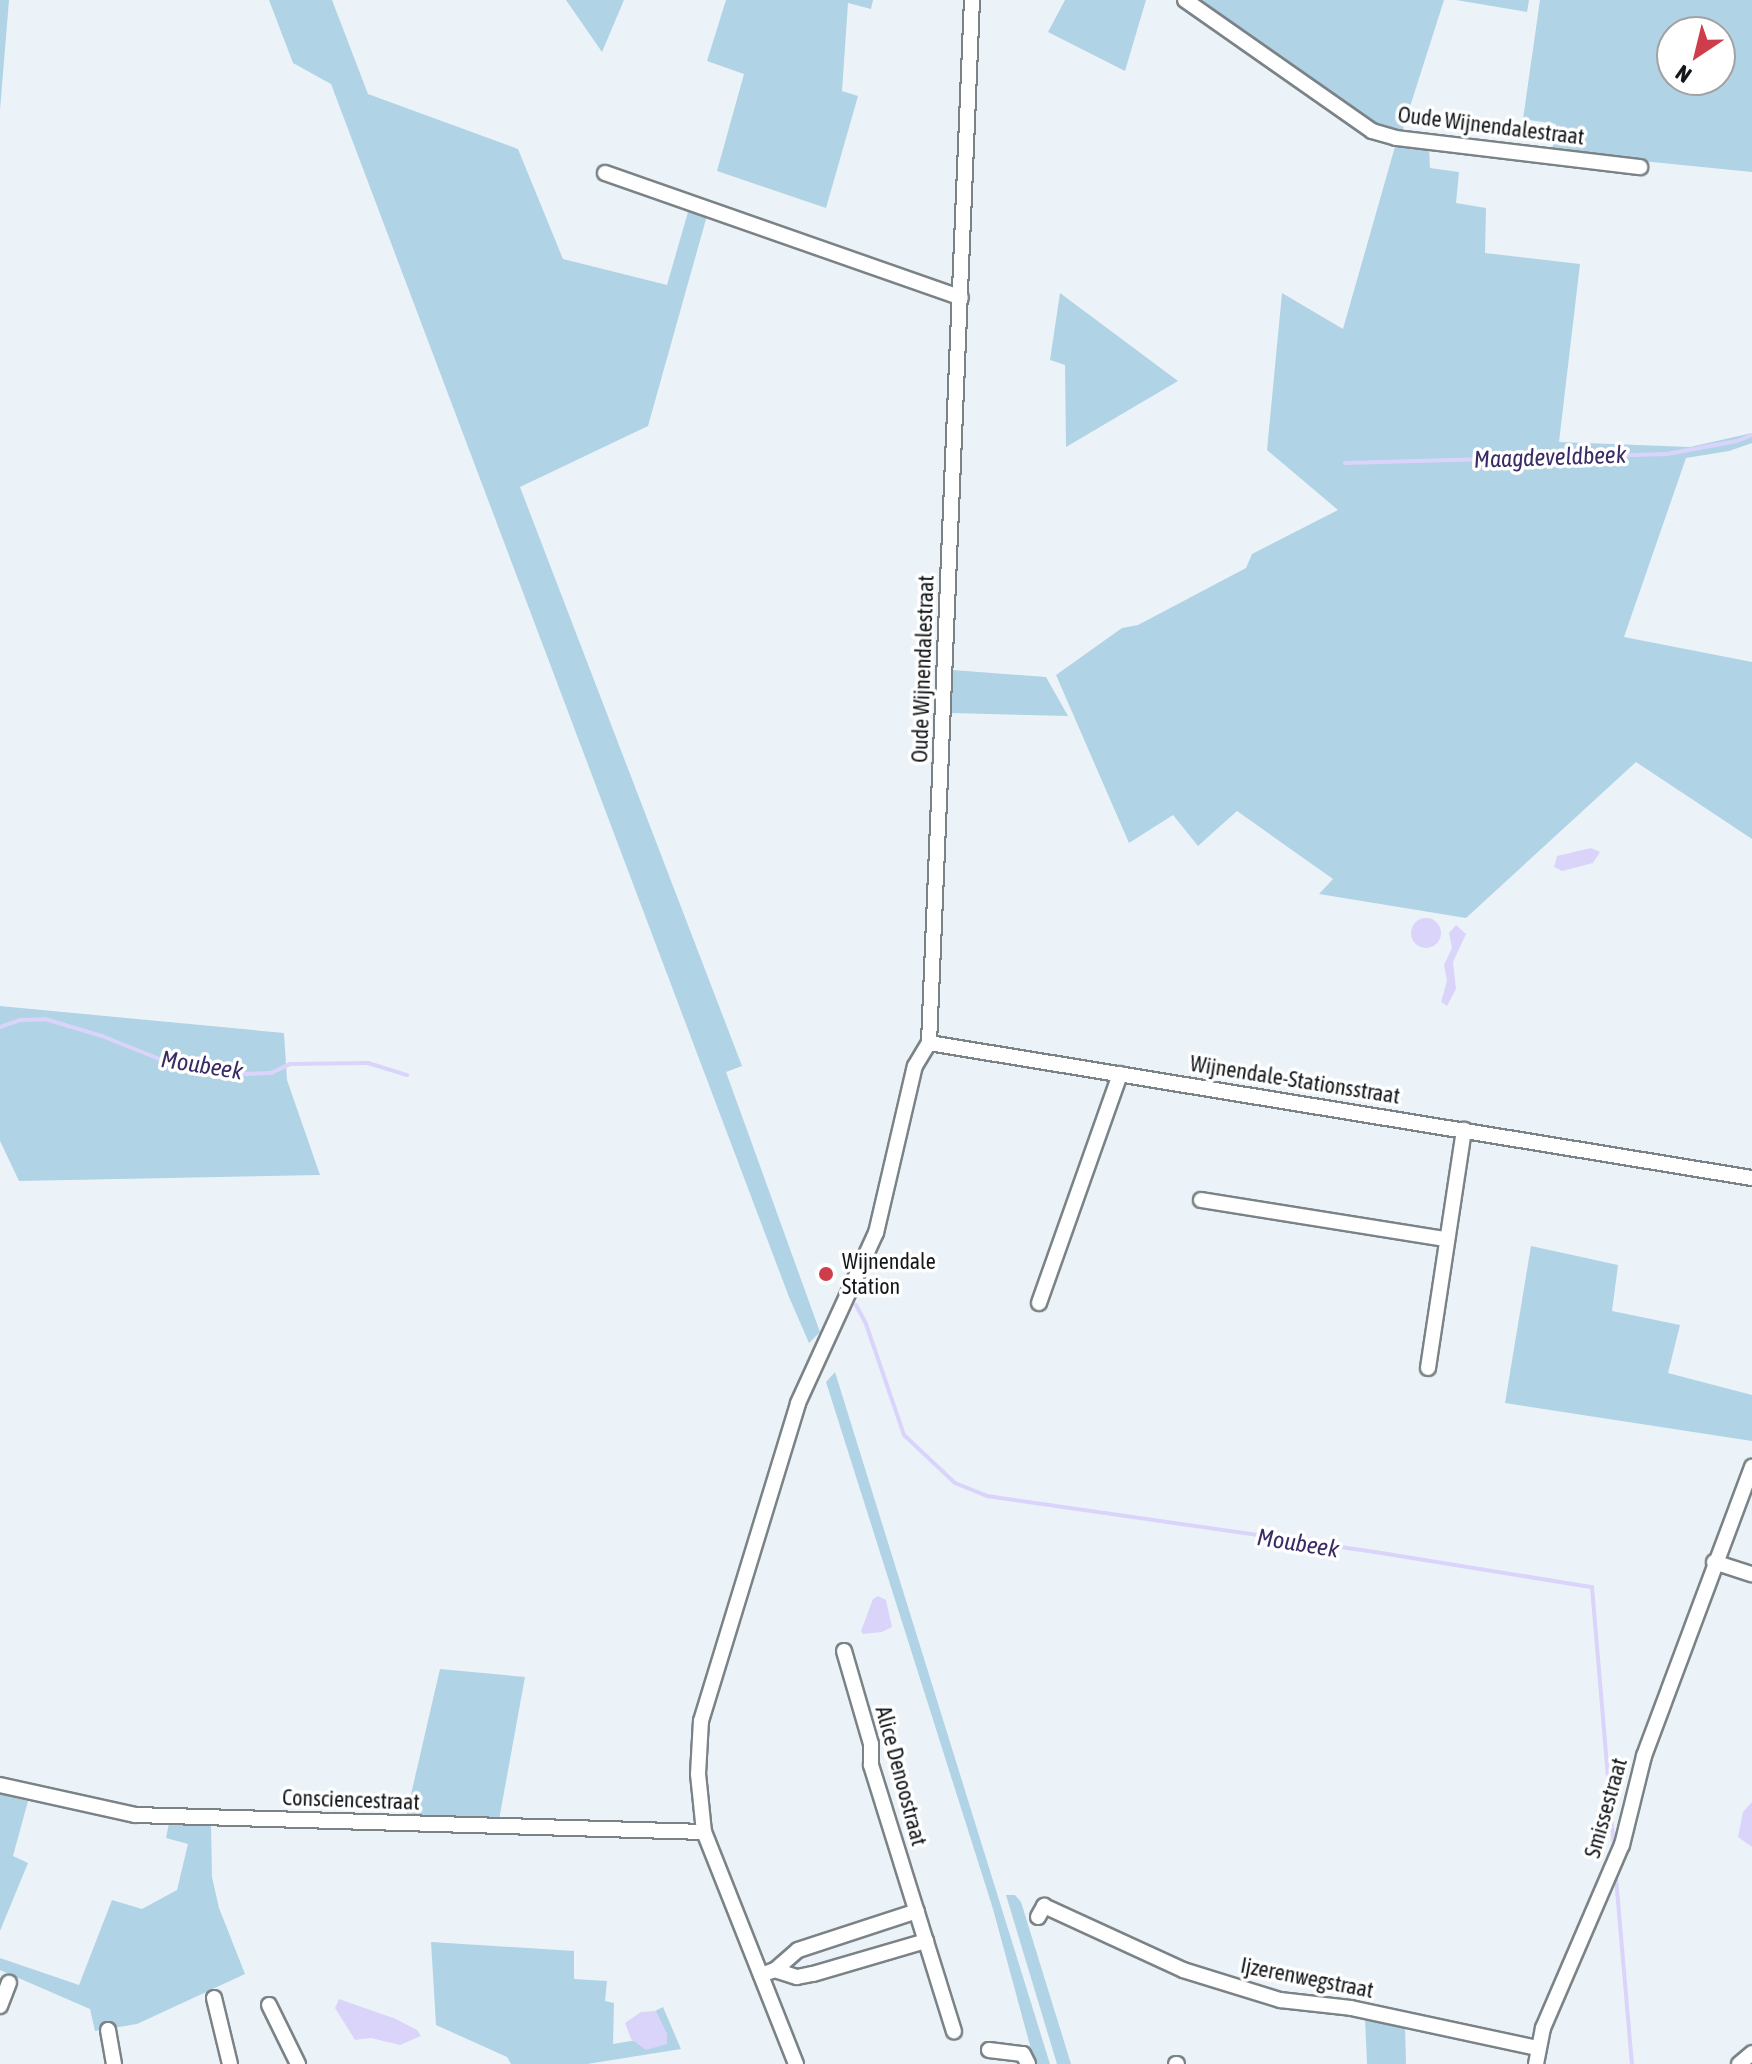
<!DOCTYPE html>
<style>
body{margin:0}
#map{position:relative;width:1752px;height:2064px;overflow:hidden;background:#ebf3f9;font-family:"Asap Condensed",sans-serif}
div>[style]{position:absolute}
.green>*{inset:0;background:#b1d3e6}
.water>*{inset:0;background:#dad4fb}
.round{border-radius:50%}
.stream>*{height:4px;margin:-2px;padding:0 2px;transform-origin:2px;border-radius:2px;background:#dad4fb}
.roads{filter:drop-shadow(2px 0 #7b8387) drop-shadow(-2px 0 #7b8387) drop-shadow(0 2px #7b8387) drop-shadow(0 -2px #7b8387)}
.minor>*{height:14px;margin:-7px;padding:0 7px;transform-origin:7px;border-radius:7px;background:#fff}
.dots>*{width:22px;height:22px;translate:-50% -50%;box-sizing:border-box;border:4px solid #fff;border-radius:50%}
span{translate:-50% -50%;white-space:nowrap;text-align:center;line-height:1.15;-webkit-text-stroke:7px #fff;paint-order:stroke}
.street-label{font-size:22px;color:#141719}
.poi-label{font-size:22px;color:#141719}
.left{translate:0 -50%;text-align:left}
.water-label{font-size:24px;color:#392b65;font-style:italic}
.north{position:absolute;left:1656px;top:16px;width:80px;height:80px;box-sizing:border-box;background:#fff;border:2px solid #a1a2a3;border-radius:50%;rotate:215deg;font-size:22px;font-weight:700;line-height:32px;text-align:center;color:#141719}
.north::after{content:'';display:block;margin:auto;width:28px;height:36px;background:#ce3e4a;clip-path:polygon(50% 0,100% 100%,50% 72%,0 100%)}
</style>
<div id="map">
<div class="green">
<div style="clip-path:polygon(0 0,9px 0,0 110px)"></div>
<div style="clip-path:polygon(269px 0,332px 0,368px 94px,518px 149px,563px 259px,667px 285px,690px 205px,708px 212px,648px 426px,520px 487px,742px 1066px,726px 1072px,820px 1332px,809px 1343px,789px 1297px,331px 84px,293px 63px)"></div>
<div style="clip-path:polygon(566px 0,624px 0,602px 52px)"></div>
<div style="clip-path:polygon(726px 0,873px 0,871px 9px,848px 3px,842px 91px,858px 96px,826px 208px,717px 171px,744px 74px,707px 61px)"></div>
<div style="clip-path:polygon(1065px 0,1146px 0,1125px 71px,1048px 32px)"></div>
<div style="clip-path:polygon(1197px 0,1444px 0,1401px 135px,1369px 125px)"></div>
<div style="clip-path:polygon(1456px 0,1529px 0,1527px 12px)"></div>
<div style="clip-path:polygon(evenodd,1540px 0,1752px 0,1752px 172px,1552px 152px,1556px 124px,1523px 119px,1540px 0,1672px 32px,1720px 32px,1720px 80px,1672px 80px,1672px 32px)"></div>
<div style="clip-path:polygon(1396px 143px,1429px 146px,1430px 168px,1459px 172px,1456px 203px,1486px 208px,1485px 253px,1580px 264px,1559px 442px,1690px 447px,1752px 433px,1752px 443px,1729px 451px,1686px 458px,1624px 637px,1752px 662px,1752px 839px,1636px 762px,1466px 918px,1319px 894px,1333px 879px,1237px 811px,1198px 846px,1173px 815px,1129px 843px,1056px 675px,1122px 628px,1138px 625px,1246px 568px,1252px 554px,1338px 510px,1267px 450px,1282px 293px,1343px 329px)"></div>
<div style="clip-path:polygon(1060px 293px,1178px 381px,1066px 447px,1065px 365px,1050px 360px)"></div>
<div style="clip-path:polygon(953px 670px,1046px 677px,1068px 716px,950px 713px)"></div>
<div style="clip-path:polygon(0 1006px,284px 1033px,287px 1080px,320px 1175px,19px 1181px,0 1141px)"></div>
<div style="clip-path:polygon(1531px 1246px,1618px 1265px,1612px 1311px,1680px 1325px,1668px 1373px,1752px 1395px,1752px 1441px,1505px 1403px)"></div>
<div style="clip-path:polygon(835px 1372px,1050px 2064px,1035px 2064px,993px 1909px,826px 1382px)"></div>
<div style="clip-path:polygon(440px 1669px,525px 1677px,499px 1820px,406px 1816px)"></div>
<div style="clip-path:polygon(0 1794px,28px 1801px,13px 1856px,28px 1863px,0 1931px)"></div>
<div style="clip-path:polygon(169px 1823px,211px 1824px,212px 1877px,219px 1908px,245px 1974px,137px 2024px,95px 2031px,90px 2009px,0 1970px,0 1958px,79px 1985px,112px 1900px,142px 1909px,177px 1890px,188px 1844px,166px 1838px)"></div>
<div style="clip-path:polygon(1006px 1895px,1015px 1895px,1021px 1902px,1071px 2064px,1057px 2064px)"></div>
<div style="clip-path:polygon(431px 1942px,574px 1951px,574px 1979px,607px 1981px,605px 2001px,614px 2003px,613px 2044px,666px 2035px,653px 2012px,663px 2007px,681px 2049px,587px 2064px,511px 2064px,507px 2057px,436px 2025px)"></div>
<div style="clip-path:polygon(1365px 2017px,1405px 2025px,1406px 2064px,1367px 2064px)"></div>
</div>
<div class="water">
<div style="clip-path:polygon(1591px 848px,1600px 852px,1593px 863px,1562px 871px,1554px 867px,1557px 856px)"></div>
<div class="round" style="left:1411px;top:918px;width:30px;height:30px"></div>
<div style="clip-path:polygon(1456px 925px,1466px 934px,1453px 962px,1456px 989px,1447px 1006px,1441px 1002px,1447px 981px,1444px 965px,1452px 948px,1449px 933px)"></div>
<div style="clip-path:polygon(878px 1596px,886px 1600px,892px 1627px,882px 1632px,863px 1634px,861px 1631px,873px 1599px)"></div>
<div style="clip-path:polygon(1752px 1802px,1752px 1847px,1738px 1837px,1743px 1812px)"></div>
<div style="clip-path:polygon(339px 1999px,396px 2019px,417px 2030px,421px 2036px,400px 2045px,371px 2038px,355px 2040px,335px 2008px)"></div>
<div style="clip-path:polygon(656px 2011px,667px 2034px,667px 2044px,646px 2050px,631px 2039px,625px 2023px,641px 2012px)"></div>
</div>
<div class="stream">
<div style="left:1345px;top:463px;width:322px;rotate:-1.6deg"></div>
<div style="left:1667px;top:454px;width:71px;rotate:-10.5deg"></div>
<div style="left:1737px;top:441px;width:16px;rotate:-22deg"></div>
<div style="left:0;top:1027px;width:21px;rotate:-19deg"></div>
<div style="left:20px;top:1020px;width:25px;rotate:-2deg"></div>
<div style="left:45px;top:1019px;width:59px;rotate:16.6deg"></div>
<div style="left:102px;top:1036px;width:70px;rotate:21.8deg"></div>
<div style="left:167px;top:1062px;width:50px;rotate:5.7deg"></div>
<div style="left:217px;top:1067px;width:29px;rotate:14deg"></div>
<div style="left:245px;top:1074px;width:26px;rotate:-2deg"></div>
<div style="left:271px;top:1073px;width:21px;rotate:-25deg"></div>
<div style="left:290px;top:1064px;width:78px;rotate:-0.7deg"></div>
<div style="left:368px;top:1063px;width:41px;rotate:17.1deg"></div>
<div style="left:856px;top:1305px;width:21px;rotate:62deg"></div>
<div style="left:866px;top:1324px;width:117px;rotate:71.1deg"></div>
<div style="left:904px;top:1435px;width:70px;rotate:43.3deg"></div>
<div style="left:955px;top:1483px;width:35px;rotate:22deg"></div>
<div style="left:987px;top:1496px;width:392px;rotate:8.2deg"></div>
<div style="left:1375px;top:1552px;width:220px;rotate:9.2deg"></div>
<div style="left:1592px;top:1587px;width:261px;rotate:85.2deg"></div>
<div style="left:1616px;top:1878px;width:187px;rotate:85.1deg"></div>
</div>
<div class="roads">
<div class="minor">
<div style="left:1185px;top:0;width:228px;rotate:35deg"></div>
<div style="left:1372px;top:131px;width:25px;rotate:16deg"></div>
<div style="left:1396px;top:138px;width:246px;rotate:6.8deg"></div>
<div style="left:605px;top:173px;width:377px;rotate:19.3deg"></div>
<div style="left:929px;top:1043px;width:834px;rotate:9.32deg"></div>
<div style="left:1201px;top:1200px;width:247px;rotate:9.1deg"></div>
<div style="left:1039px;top:1303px;width:243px;rotate:-70.5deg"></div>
<div style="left:1428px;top:1368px;width:241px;rotate:-81.4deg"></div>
<div style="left:1714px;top:1562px;width:40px;rotate:18deg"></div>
<div style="left:844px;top:1651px;width:97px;rotate:73.8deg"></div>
<div style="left:871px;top:1744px;width:21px;rotate:90deg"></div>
<div style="left:871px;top:1765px;width:279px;rotate:72.7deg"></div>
<div style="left:0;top:1785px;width:138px;rotate:12.5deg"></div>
<div style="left:135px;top:1815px;width:569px;rotate:1.71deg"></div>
<div style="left:1038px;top:1917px;width:13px;rotate:-61deg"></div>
<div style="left:1044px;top:1906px;width:153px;rotate:24.7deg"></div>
<div style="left:1183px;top:1970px;width:102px;rotate:17.2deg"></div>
<div style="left:1280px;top:2000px;width:71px;rotate:6.4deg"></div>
<div style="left:1351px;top:2008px;width:191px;rotate:12.1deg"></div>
<div style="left:775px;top:1970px;width:30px;rotate:-41deg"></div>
<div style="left:798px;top:1950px;width:125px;rotate:-18.1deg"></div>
<div style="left:761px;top:1975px;width:15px;rotate:-20deg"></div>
<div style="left:775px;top:1970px;width:23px;rotate:18deg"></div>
<div style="left:797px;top:1977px;width:16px;rotate:-11deg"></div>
<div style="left:813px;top:1974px;width:118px;rotate:-16.3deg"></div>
<div style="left:214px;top:1998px;width:68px;rotate:76.4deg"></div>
<div style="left:269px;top:2005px;width:66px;rotate:63.8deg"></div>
<div style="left:0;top:2006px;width:25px;rotate:-69deg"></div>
<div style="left:108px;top:2030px;width:35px;rotate:80deg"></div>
<div style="left:989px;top:2050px;width:34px;rotate:7deg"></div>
<div style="left:1023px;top:2054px;width:11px;rotate:63deg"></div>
<div style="left:796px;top:2064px;width:250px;rotate:-111.6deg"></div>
<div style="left:704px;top:1832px;width:58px;rotate:-95.9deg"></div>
<div style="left:698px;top:1774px;width:53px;rotate:-86.8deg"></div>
<div style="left:701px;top:1721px;width:332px;rotate:-73deg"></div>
<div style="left:798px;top:1403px;width:187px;rotate:-65.4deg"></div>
<div style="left:876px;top:1233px;width:171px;rotate:-76.9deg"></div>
<div style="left:915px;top:1066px;width:27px;rotate:-59deg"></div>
<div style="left:929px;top:1043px;width:1044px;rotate:-87.64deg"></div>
<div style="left:1176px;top:2064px;width:1px"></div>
<div style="left:1536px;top:2064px;width:37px;rotate:-79deg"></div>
<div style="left:1543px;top:2028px;width:199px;rotate:-66.7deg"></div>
<div style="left:1622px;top:1845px;width:92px;rotate:-76.1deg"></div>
<div style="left:1644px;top:1756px;width:309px;rotate:-69.5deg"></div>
<div style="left:1739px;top:2064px;width:17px;rotate:-40deg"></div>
</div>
</div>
<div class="dots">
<div style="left:826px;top:1274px;background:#ce3e4a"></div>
</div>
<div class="street-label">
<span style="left:1491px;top:126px;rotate:7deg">Oude Wijnendalestraat</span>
<span style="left:923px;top:669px;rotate:-88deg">Oude Wijnendalestraat</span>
<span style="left:1295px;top:1080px;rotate:9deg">Wijnendale-Stationsstraat</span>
<span style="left:901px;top:1776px;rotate:75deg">Alice Denoostraat</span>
<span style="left:351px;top:1800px;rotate:2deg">Consciencestraat</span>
<span style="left:1606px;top:1808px;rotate:-74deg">Smissestraat</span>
<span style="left:1307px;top:1978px;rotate:11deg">Ijzerenwegstraat</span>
</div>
<div class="poi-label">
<span class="left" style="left:842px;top:1274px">Wijnendale<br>Station</span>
</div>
<div class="water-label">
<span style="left:1550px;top:457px;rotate:-2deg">Maagdeveldbeek</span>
<span style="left:202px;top:1065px;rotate:9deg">Moubeek</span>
<span style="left:1298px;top:1543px;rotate:9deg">Moubeek</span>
</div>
<div class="north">N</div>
</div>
